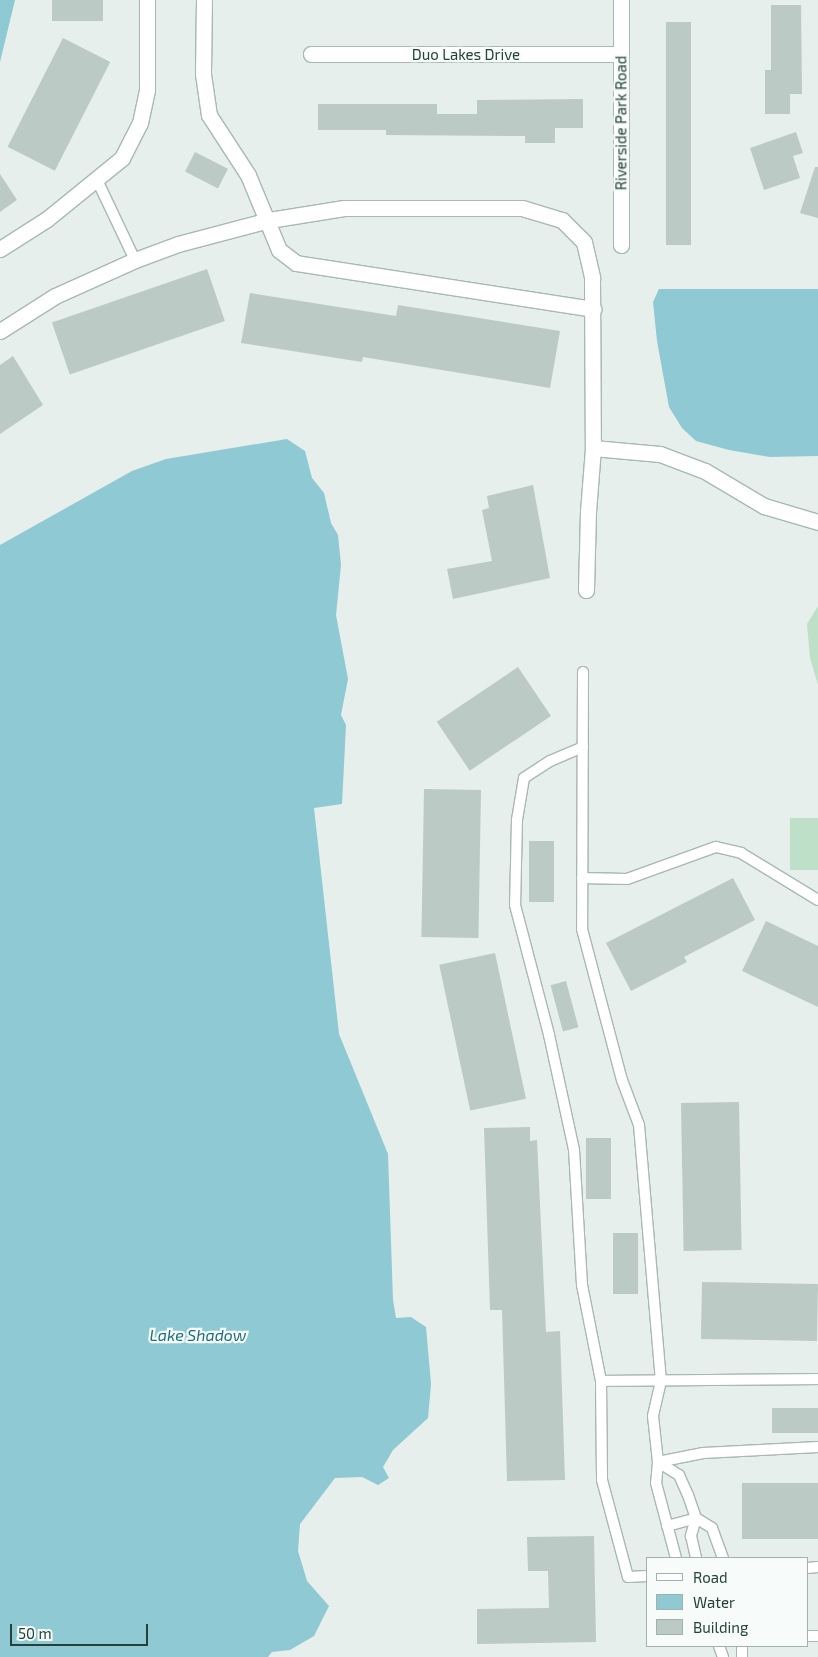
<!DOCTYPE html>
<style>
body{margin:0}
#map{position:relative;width:818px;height:1657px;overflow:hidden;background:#e6efeb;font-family:"Exo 2",sans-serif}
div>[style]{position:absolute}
.green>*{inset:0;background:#bfe0c8;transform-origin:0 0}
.water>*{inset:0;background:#8ec9d4}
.building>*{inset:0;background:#bbcac4;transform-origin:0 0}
.roads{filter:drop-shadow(1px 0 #a8b8b2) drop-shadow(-1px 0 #a8b8b2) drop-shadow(0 1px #a8b8b2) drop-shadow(0 -1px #a8b8b2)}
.service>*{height:10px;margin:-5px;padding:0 5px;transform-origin:5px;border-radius:5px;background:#fff}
.minor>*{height:15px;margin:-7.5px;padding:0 7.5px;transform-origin:7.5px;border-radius:7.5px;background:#fff}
span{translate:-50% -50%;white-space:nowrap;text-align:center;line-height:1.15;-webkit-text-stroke:4.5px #f7fbf9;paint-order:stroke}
.street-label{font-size:15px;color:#24423a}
.water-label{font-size:16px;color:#1c6f80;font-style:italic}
.legend{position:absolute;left:646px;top:1557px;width:162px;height:90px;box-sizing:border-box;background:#f7fbf9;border:1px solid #a3b1ad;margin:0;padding:6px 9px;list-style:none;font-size:15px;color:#24423a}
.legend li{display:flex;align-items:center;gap:10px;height:25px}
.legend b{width:25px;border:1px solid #a3b1ad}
.scale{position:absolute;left:10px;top:1624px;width:138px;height:22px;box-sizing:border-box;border:2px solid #24423a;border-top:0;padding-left:6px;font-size:15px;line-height:18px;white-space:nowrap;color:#24423a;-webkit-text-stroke:4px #f7fbf9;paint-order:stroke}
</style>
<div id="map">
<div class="green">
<div style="clip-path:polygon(818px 606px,818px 685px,810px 658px,807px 624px)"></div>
<div style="left:790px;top:818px;width:28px;height:52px"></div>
</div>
<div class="water">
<div style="clip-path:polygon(0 0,15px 0,0 62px)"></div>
<div style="clip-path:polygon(659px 289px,818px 289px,818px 456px,770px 457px,729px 450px,696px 441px,682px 428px,669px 407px,657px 341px,653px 302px)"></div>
<div style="clip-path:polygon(287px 439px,305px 451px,312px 478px,324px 493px,331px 523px,338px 535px,341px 565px,336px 615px,348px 679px,341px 715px,346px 725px,342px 804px,314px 808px,339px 1034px,388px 1154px,393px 1300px,396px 1318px,411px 1317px,426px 1327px,431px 1384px,428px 1418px,393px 1450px,383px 1467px,389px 1478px,378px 1485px,362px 1477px,335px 1478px,300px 1524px,298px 1551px,307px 1581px,329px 1606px,314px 1636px,290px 1650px,272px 1652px,268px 1657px,0 1657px,0 545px,132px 471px,166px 459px)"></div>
</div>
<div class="building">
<div style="left:52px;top:0;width:51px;height:21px"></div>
<div style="clip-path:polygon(771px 5px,801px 5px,802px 94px,790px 94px,790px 114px,765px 114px,765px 70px,771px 70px)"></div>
<div style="left:666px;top:22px;width:25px;height:223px"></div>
<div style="left:63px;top:38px;width:53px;height:122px;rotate:27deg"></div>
<div style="clip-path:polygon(583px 99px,583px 128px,555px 128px,555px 143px,525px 143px,525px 136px,386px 135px,386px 130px,318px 130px,318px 104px,437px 104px,437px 114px,477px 114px,477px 100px)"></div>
<div style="clip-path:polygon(796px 132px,803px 153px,793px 156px,800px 178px,764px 190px,750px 148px)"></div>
<div style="left:195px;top:152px;width:37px;height:22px;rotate:27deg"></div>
<div style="clip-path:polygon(815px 167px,818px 167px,818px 218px,800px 213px)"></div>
<div style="clip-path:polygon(0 174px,17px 200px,0 212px)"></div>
<div style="left:207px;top:269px;width:55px;height:164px;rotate:71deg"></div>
<div style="clip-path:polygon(250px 293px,396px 316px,398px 305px,560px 331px,550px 388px,363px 357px,362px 362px,241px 343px)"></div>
<div style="clip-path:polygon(13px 356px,43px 405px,0 434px,0 365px)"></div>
<div style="clip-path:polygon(533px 485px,550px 578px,453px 599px,447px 569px,492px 561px,482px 510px,489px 508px,487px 496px)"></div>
<div style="left:518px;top:667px;width:59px;height:98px;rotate:56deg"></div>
<div style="left:424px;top:789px;width:57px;height:148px;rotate:1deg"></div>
<div style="left:529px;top:841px;width:25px;height:61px"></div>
<div style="clip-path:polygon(733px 878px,755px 920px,684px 957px,687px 962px,631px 991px,606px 943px)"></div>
<div style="clip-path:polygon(766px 921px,818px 946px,818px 1007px,742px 971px)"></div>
<div style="left:495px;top:953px;width:149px;height:57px;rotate:78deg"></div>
<div style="left:566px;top:981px;width:48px;height:16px;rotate:75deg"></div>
<div style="left:739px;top:1102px;width:148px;height:58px;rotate:89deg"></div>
<div style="clip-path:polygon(530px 1127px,530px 1141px,537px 1140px,546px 1332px,560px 1331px,565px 1480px,507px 1481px,502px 1310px,490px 1310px,484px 1128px)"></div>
<div style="left:586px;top:1138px;width:25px;height:61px"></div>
<div style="left:613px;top:1233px;width:25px;height:61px"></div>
<div style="left:702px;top:1282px;width:116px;height:57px;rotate:1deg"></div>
<div style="left:772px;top:1408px;width:46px;height:25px"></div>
<div style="left:818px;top:1483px;width:56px;height:76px;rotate:90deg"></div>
<div style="clip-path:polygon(594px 1536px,596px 1642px,477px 1644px,477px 1609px,549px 1608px,548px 1571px,528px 1571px,527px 1537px)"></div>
</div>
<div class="roads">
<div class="service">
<div style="left:97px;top:180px;width:89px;rotate:64.6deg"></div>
<div style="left:583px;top:672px;width:257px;rotate:90.2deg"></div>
<div style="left:582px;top:929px;width:156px;rotate:75.2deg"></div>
<div style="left:622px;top:1080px;width:48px;rotate:69.3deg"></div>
<div style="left:639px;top:1125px;width:257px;rotate:85.1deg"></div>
<div style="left:661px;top:1381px;width:36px;rotate:103deg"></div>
<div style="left:653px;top:1416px;width:46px;rotate:83.8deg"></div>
<div style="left:658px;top:1462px;width:21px;rotate:95deg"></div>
<div style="left:656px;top:1483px;width:78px;rotate:75.1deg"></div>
<div style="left:583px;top:747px;width:36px;rotate:157deg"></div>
<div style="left:550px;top:761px;width:31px;rotate:147deg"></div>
<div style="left:524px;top:778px;width:43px;rotate:99.5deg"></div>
<div style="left:517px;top:820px;width:85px;rotate:91.3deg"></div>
<div style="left:515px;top:905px;width:134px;rotate:75.3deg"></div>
<div style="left:549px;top:1035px;width:118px;rotate:77.7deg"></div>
<div style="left:574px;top:1150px;width:135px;rotate:86.6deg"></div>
<div style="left:582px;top:1285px;width:98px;rotate:78.8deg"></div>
<div style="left:601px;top:1381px;width:99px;rotate:89.4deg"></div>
<div style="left:602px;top:1480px;width:100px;rotate:75deg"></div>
<div style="left:628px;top:1577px;width:19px;rotate:-3deg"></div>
<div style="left:582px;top:878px;width:45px;rotate:1.3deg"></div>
<div style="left:627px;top:879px;width:95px;rotate:-19.8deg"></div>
<div style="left:716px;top:847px;width:26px;rotate:13deg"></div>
<div style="left:741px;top:853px;width:90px;rotate:31.4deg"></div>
<div style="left:601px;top:1381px;width:217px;rotate:-0.5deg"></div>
<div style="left:658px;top:1462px;width:46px;rotate:-11.3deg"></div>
<div style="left:703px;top:1453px;width:115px;rotate:-3deg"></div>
<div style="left:658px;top:1462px;width:25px;rotate:32deg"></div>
<div style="left:679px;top:1475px;width:22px;rotate:66deg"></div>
<div style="left:688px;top:1495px;width:24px;rotate:71deg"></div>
<div style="left:696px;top:1518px;width:19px;rotate:106deg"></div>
<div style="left:691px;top:1536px;width:23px;rotate:77deg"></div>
<div style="left:696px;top:1518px;width:19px;rotate:32deg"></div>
<div style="left:712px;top:1528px;width:32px;rotate:70deg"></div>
<div style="left:667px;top:1526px;width:30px;rotate:-15deg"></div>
<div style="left:807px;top:1568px;width:11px;rotate:-5deg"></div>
<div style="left:807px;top:1636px;width:11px"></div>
<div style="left:719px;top:1646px;width:12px;rotate:70deg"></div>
<div style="left:742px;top:1646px;width:11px;rotate:90deg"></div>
</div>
<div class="minor">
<div style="left:204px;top:0;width:74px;rotate:90.8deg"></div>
<div style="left:203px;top:74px;width:41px;rotate:81.7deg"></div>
<div style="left:209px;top:115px;width:72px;rotate:57deg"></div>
<div style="left:248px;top:175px;width:81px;rotate:67.5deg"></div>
<div style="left:279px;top:250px;width:21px;rotate:37deg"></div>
<div style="left:296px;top:263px;width:301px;rotate:8.8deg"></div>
<div style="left:621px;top:0;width:245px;rotate:90deg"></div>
<div style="left:311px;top:54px;width:310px"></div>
<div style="left:0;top:249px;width:56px;rotate:-32.6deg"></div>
<div style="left:47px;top:219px;width:97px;rotate:-39.1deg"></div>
<div style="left:122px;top:158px;width:39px;rotate:-63deg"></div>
<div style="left:140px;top:123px;width:34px;rotate:-78deg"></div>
<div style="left:147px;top:90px;width:90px;rotate:-90deg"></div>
<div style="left:0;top:331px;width:65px;rotate:-32.5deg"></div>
<div style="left:55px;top:296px;width:88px;rotate:-24.2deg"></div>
<div style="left:135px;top:260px;width:46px;rotate:-20.4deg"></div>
<div style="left:178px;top:244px;width:94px;rotate:-14.8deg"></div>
<div style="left:269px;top:220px;width:76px;rotate:-9.1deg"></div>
<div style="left:344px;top:208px;width:178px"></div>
<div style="left:522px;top:208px;width:42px;rotate:16.7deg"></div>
<div style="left:562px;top:220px;width:31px;rotate:45deg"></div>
<div style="left:584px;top:242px;width:37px;rotate:77deg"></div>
<div style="left:592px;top:278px;width:170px;rotate:89.7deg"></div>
<div style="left:593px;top:448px;width:64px;rotate:94.5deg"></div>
<div style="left:588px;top:512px;width:78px;rotate:91.5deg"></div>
<div style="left:593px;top:448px;width:67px;rotate:5.1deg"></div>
<div style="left:660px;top:454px;width:48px;rotate:20.7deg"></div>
<div style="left:705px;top:471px;width:69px;rotate:30.7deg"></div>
<div style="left:764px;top:506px;width:56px;rotate:16.5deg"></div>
</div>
</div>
<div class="street-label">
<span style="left:466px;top:55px">Duo Lakes Drive</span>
<span style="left:621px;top:123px;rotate:-90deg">Riverside Park Road</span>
</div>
<div class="water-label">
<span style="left:198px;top:1335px">Lake Shadow</span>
</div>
<ul class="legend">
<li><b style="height:6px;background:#fff"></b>Road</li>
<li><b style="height:14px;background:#8ec9d4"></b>Water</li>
<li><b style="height:14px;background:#bbcac4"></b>Building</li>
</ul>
<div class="scale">50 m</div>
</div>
